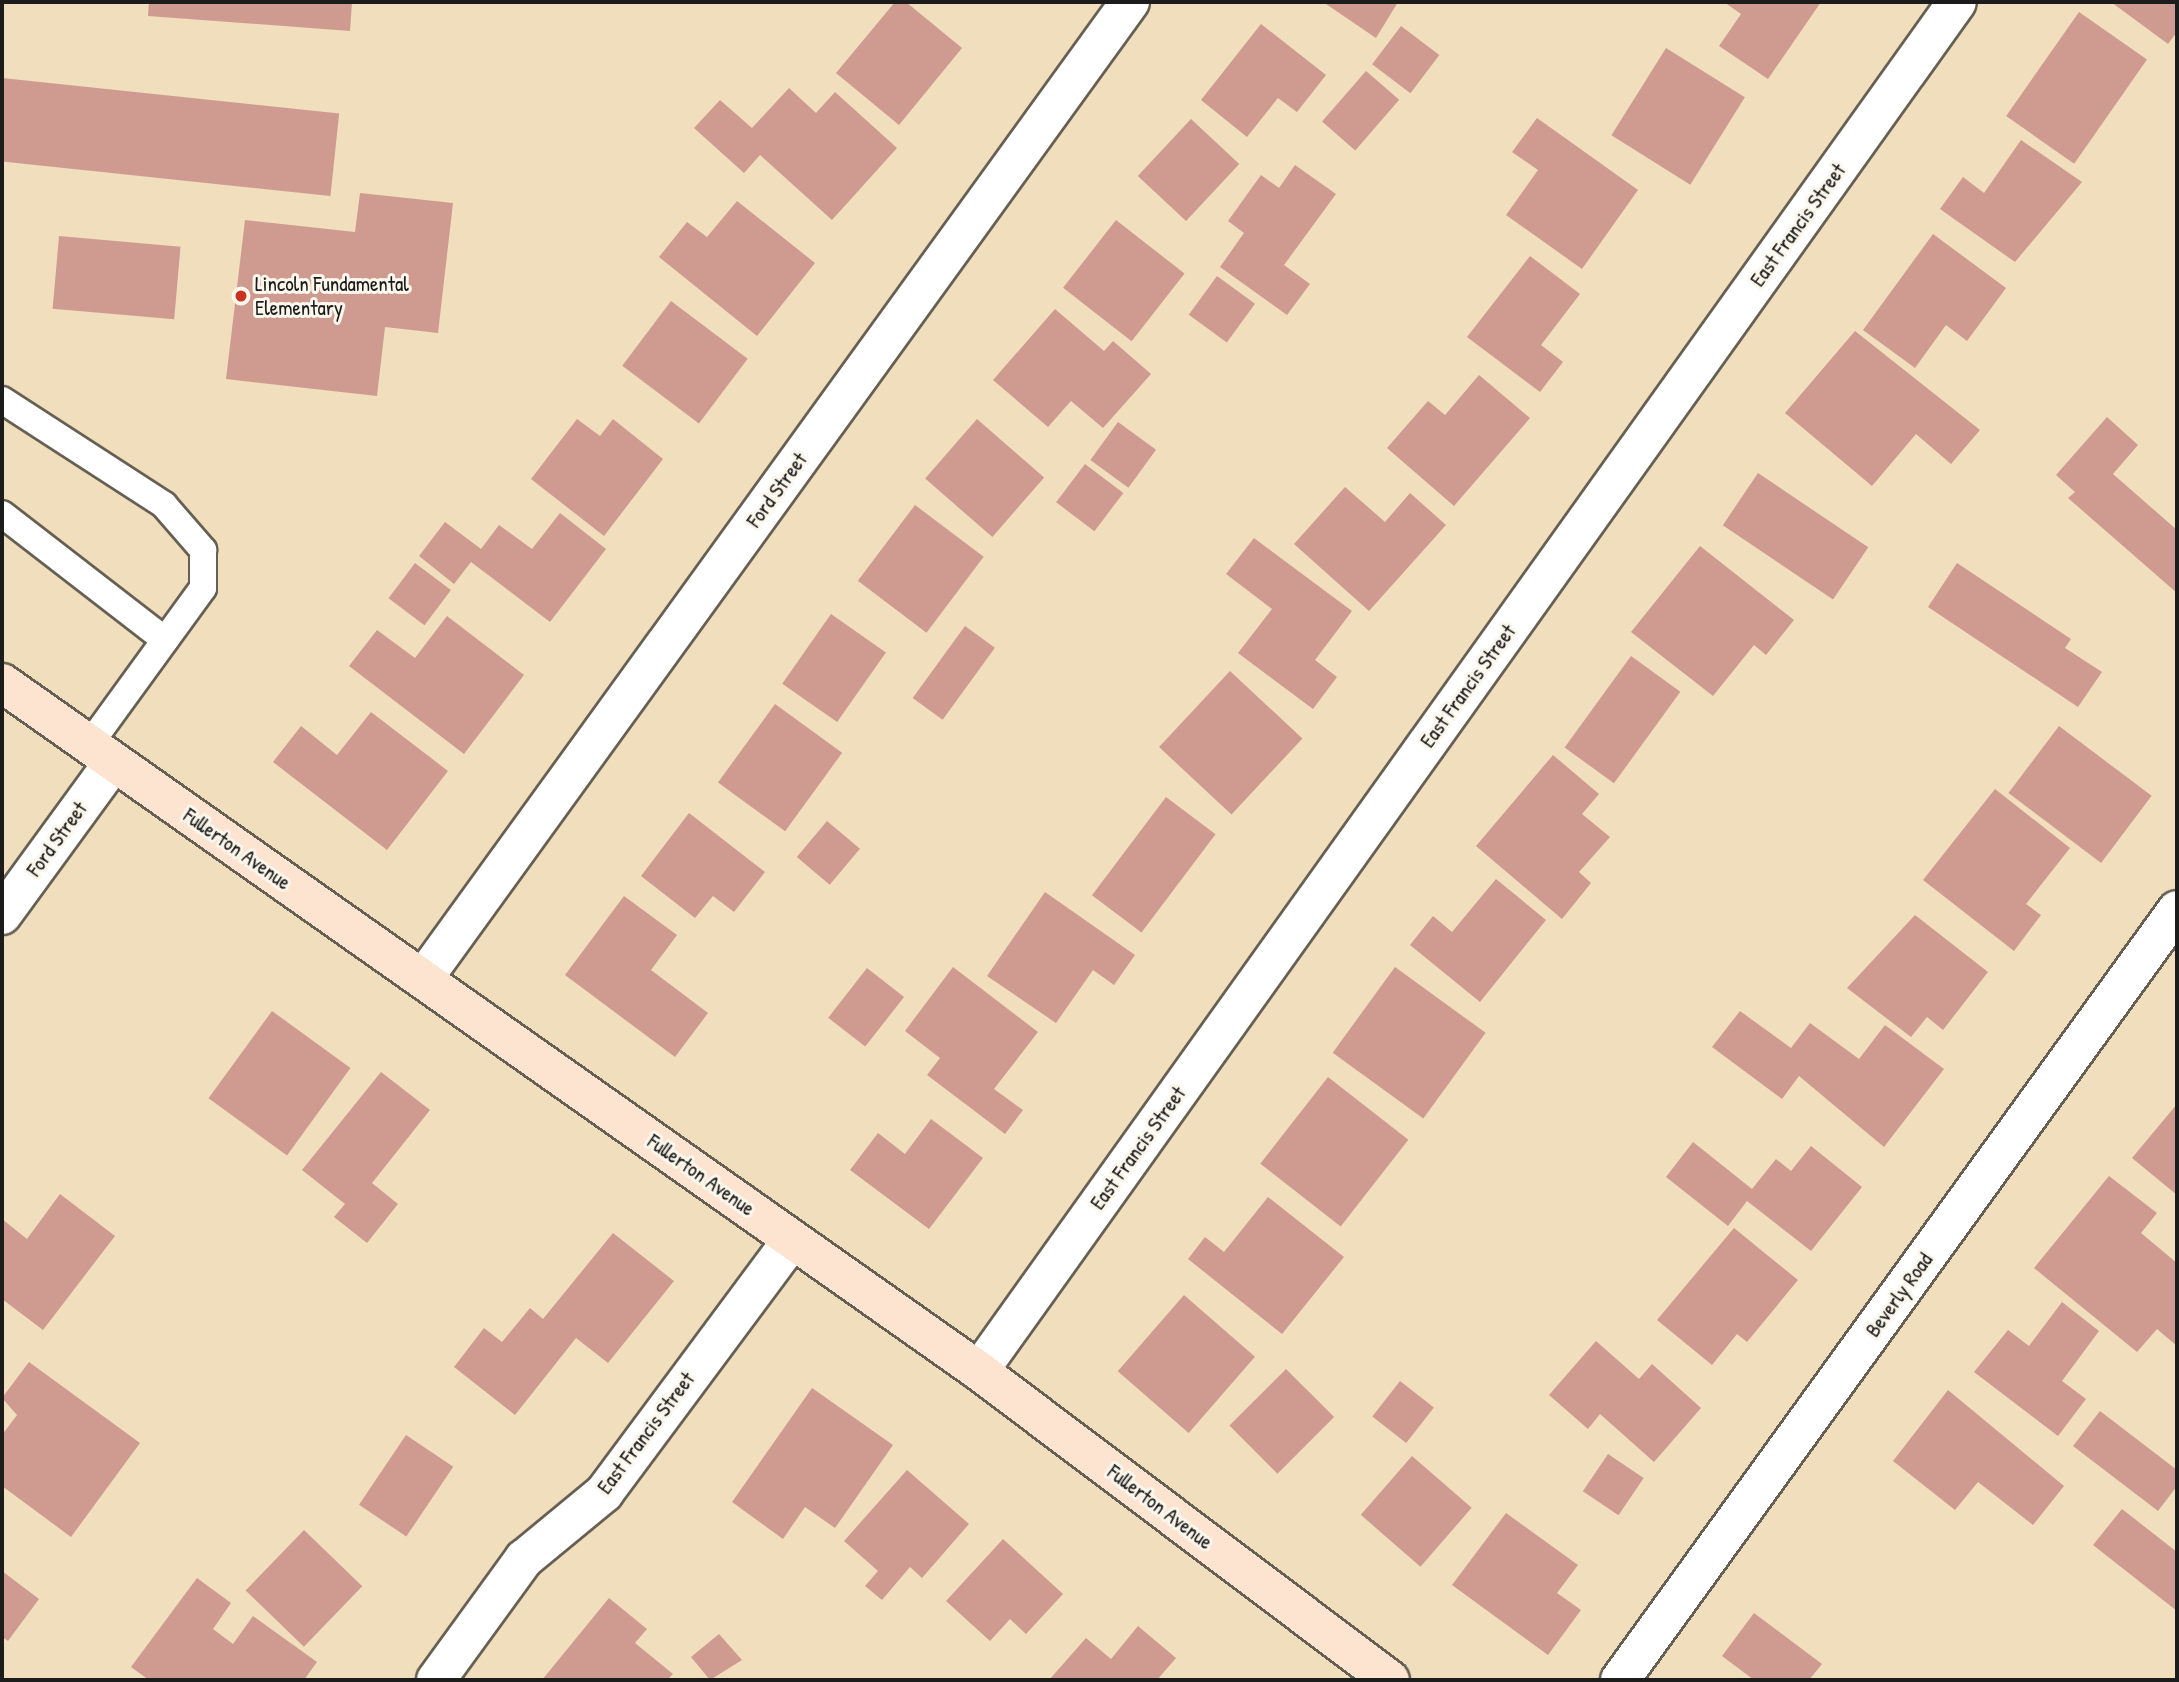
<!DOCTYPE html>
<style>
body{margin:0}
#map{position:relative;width:2179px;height:1682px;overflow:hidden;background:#f0debd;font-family:"Patrick Hand",sans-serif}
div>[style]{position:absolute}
.building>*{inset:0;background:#cf9b91;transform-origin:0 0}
.roads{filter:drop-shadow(2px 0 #666054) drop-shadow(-2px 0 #666054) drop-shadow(0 2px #666054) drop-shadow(0 -2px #666054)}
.lane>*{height:26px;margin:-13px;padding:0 13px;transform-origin:13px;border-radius:13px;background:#fff}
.street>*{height:38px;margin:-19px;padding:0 19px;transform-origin:19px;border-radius:19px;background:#fff}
.secondary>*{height:38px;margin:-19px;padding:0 19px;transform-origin:19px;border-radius:19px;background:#fde4d1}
.dots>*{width:19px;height:19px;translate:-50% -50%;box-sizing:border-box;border:4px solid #fbf7ec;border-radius:50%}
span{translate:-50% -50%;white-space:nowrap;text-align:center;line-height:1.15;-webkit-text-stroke:6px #fbf7ec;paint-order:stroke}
.street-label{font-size:21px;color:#1c1c1c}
.poi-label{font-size:21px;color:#1c1c1c}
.left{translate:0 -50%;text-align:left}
.frame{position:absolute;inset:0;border:4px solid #1c1c1c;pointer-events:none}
</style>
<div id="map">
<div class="building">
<div style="clip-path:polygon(149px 2px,352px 2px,350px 31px,148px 16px)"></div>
<div style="clip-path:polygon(895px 2px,906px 2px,962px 48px,899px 125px,836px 73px)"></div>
<div style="clip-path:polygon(1323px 2px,1398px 2px,1376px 38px)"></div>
<div style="clip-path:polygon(1724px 2px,1821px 2px,1768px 79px,1719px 46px,1741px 14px)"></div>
<div style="clip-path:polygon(2111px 2px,2177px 2px,2177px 32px,2168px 44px)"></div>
<div style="left:2079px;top:12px;width:83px;height:127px;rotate:35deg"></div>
<div style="clip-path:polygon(1261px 24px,1326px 75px,1297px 112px,1278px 98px,1247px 137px,1201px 100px)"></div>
<div style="left:1401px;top:26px;width:48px;height:48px;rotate:37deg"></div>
<div style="left:1666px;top:48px;width:93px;height:103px;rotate:32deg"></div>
<div style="left:1366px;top:71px;width:44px;height:67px;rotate:41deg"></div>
<div style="left:2px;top:78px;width:339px;height:83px;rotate:6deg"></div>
<div style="clip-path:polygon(789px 88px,816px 113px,835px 92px,897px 148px,832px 220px,760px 155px,744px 173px,694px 128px,720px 100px,752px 128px)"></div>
<div style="clip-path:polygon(1537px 118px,1638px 190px,1582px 269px,1506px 215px,1538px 170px,1512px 152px)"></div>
<div style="left:1191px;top:119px;width:66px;height:78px;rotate:43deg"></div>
<div style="clip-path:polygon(2021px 140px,2082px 182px,2015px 262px,1940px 209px,1963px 177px,1984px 193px)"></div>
<div style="clip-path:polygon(1295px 165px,1336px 194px,1284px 265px,1310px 284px,1287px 315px,1220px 267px,1244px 233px,1228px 221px,1261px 175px,1279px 188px)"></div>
<div style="clip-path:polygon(360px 193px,453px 203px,438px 333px,385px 327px,377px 396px,226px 379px,245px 220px,355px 232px)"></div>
<div style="clip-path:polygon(737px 201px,815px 263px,757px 336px,659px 257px,687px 222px,707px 237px)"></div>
<div style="left:1116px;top:220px;width:87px;height:86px;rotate:38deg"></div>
<div style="clip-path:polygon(1933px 234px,2006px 288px,1967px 341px,1946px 325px,1915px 368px,1863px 330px)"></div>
<div style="left:59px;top:236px;width:122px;height:73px;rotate:5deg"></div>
<div style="clip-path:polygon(1530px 256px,1580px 294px,1541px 345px,1563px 362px,1540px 392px,1467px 337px)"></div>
<div style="left:1217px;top:276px;width:47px;height:48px;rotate:36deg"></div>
<div style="left:671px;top:301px;width:96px;height:81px;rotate:37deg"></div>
<div style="clip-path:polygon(1055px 309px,1104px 351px,1113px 341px,1151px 374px,1103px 428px,1071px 401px,1048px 427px,993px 380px)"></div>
<div style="clip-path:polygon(1855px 331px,1980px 430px,1951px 464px,1916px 434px,1872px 486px,1785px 413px)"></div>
<div style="clip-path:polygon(1479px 375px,1530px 418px,1454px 506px,1387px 448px,1428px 401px,1445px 415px)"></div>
<div style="clip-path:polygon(2107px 417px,2138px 445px,2113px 474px,2177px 530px,2177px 593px,2068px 498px,2075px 492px,2056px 475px)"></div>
<div style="clip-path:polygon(577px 419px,600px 436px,613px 419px,663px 459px,604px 536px,531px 479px)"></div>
<div style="left:977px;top:419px;width:89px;height:79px;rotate:41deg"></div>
<div style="left:1118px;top:422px;width:47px;height:47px;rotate:36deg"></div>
<div style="left:1085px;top:464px;width:48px;height:48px;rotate:37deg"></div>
<div style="left:1758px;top:473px;width:133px;height:63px;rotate:34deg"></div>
<div style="clip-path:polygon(1345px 487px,1385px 522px,1410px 493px,1446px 525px,1369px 611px,1294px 544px)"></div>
<div style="left:915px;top:505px;width:86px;height:95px;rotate:37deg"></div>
<div style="clip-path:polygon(560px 513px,606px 549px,550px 622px,471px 562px,454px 584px,419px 556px,445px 522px,481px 549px,499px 525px,532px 549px)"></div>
<div style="clip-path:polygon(1254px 538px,1352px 611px,1315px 660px,1337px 677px,1313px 709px,1238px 653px,1272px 609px,1226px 574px)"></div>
<div style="clip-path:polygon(1700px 546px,1794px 620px,1766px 655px,1754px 645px,1713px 696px,1631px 632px)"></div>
<div style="left:415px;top:563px;width:45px;height:44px;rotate:37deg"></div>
<div style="clip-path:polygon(1957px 563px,2071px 639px,2065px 648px,2102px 672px,2078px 707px,1928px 607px)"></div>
<div style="left:831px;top:614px;width:67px;height:85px;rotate:35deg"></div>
<div style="clip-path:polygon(447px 616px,524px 675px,464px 754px,349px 666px,377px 630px,415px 658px)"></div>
<div style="left:965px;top:626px;width:37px;height:89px;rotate:36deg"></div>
<div style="left:1631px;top:656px;width:61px;height:113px;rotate:36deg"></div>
<div style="left:1230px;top:671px;width:99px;height:104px;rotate:43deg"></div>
<div style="left:775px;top:704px;width:83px;height:97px;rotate:36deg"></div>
<div style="clip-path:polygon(371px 712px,448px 771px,387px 850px,273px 762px,301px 726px,337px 755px)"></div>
<div style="left:2059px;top:726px;width:116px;height:84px;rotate:37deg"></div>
<div style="clip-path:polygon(1553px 755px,1599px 794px,1582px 814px,1610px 837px,1579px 872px,1591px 883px,1562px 919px,1476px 846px)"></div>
<div style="clip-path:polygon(1995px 789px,2070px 848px,2026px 904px,2041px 915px,2014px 951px,1923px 880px)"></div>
<div style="left:1166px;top:797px;width:62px;height:123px;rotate:37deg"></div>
<div style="clip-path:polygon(689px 813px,765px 872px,734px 912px,713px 896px,695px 918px,641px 876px)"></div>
<div style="left:827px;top:821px;width:43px;height:47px;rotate:40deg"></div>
<div style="clip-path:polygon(1496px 879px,1546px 920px,1480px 1002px,1410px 945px,1433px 916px,1452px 932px)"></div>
<div style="clip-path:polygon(1045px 892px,1135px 955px,1114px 985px,1093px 970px,1056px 1023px,987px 976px)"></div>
<div style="clip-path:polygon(624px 896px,677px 935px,651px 970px,708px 1013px,675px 1057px,565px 975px)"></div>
<div style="clip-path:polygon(1915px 915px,1988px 972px,1943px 1030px,1927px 1017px,1911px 1037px,1847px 988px)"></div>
<div style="clip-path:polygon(953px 967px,1038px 1032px,994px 1089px,1023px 1110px,1005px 1134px,927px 1075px,940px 1058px,905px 1031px)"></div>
<div style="left:1395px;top:967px;width:112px;height:106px;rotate:36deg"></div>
<div style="left:867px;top:968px;width:47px;height:63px;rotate:38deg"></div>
<div style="left:272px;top:1011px;width:97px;height:108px;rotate:36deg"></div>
<div style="clip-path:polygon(1740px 1011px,1791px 1048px,1810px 1023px,1859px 1059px,1885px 1025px,1944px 1069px,1884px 1147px,1799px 1076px,1782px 1099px,1712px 1047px)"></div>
<div style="clip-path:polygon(381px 1072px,430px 1110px,372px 1183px,398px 1204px,367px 1243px,334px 1217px,345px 1204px,302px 1170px)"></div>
<div style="left:1328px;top:1077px;width:102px;height:110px;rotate:38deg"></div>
<div style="clip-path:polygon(2177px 1104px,2177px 1195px,2132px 1158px)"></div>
<div style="clip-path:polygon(931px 1119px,983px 1158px,929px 1229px,850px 1170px,878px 1133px,905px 1154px)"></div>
<div style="clip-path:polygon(1693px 1142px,1752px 1189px,1776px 1159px,1791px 1171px,1811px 1146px,1862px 1187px,1811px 1251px,1747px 1201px,1728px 1226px,1666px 1177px)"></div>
<div style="clip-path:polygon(2109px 1176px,2157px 1213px,2141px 1233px,2177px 1263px,2177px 1346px,2157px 1329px,2137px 1352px,2034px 1268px)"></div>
<div style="clip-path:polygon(60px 1194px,115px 1236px,43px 1330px,2px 1299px,2px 1219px,27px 1239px)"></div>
<div style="clip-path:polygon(1268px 1197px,1344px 1257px,1282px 1334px,1188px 1259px,1205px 1237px,1224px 1252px)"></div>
<div style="clip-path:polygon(1734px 1228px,1798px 1280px,1747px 1342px,1737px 1334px,1712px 1365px,1657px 1320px)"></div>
<div style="clip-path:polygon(613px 1233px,674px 1281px,608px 1363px,576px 1338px,515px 1415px,454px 1367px,484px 1328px,502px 1342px,530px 1308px,543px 1319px)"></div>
<div style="left:1184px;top:1295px;width:94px;height:101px;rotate:41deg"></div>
<div style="clip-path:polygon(2062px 1302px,2099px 1331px,2062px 1381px,2086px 1399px,2058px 1436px,1974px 1372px,2008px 1330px,2029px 1346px)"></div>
<div style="clip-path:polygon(1596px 1341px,1639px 1379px,1652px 1364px,1701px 1408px,1654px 1462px,1600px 1414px,1588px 1429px,1549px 1395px)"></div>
<div style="clip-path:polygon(29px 1362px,140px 1443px,71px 1537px,2px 1486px,2px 1435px,17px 1415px,2px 1398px)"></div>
<div style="left:1286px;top:1369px;width:68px;height:80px;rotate:45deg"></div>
<div style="left:1400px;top:1381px;width:43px;height:45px;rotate:38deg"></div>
<div style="clip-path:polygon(812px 1388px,893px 1445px,835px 1528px,805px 1507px,783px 1539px,732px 1502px)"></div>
<div style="clip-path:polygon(1948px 1390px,2064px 1486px,2033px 1525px,1978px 1482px,1955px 1510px,1893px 1461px)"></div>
<div style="clip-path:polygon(2100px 1411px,2177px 1470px,2177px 1486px,2158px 1511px,2073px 1446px)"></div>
<div style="left:406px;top:1435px;width:57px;height:84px;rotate:34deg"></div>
<div style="left:1608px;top:1454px;width:43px;height:45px;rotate:34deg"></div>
<div style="left:1412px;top:1456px;width:79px;height:78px;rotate:41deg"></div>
<div style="clip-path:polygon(907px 1470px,969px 1524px,922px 1578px,910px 1567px,882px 1600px,865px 1586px,878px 1571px,844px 1541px)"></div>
<div style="clip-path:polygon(2122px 1509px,2177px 1552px,2177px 1611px,2093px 1545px)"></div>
<div style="clip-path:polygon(1506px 1513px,1578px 1565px,1557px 1593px,1581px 1610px,1548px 1655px,1452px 1585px)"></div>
<div style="left:304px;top:1530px;width:81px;height:84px;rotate:44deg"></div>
<div style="clip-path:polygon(1003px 1539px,1063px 1594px,1026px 1634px,1010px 1619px,990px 1641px,946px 1601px)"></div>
<div style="clip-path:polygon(2px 1571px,39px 1599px,8px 1641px,2px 1637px)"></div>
<div style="clip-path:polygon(197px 1578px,231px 1603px,213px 1629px,233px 1644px,253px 1616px,317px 1662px,304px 1680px,149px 1680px,131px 1667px)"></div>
<div style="clip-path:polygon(609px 1598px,647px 1629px,635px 1643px,673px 1674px,667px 1680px,542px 1680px)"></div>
<div style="clip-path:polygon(1754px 1613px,1822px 1664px,1809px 1680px,1754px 1680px,1722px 1656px)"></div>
<div style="clip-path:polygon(1138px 1626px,1176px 1658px,1157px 1680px,1049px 1680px,1086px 1638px,1111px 1659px)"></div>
<div style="clip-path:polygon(719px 1634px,742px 1660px,710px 1680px,691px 1657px)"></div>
</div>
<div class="roads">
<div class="lane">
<div style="left:2px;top:400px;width:193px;rotate:32.9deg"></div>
<div style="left:164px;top:505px;width:60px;rotate:49.1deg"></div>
<div style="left:203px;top:550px;width:38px;rotate:90deg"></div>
<div style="left:203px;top:588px;width:195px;rotate:126deg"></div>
<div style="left:2px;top:514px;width:206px;rotate:37.7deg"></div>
</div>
<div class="street">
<div style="left:2px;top:915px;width:188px;rotate:-53.9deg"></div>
<div style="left:423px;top:979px;width:1206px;rotate:-54.11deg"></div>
<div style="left:979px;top:1371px;width:1682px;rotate:-54.46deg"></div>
<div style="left:436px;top:1680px;width:150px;rotate:-54deg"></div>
<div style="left:524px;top:1559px;width:104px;rotate:-39.5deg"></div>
<div style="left:604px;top:1493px;width:315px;rotate:-53.4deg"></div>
<div style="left:1620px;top:1680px;width:950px;rotate:-54.12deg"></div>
</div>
<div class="secondary">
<div style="left:2px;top:683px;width:1195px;rotate:35.15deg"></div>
<div style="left:979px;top:1371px;width:514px;rotate:36.94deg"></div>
</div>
</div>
<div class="dots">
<div style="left:241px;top:296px;background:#c8321e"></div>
</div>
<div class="street-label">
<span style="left:1798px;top:225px;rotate:-54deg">East Francis Street</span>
<span style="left:777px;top:490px;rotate:-54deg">Ford Street</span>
<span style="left:1468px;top:686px;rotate:-54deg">East Francis Street</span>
<span style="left:57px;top:839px;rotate:-54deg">Ford Street</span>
<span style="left:237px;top:849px;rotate:35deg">Fullerton Avenue</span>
<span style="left:1138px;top:1148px;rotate:-54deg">East Francis Street</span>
<span style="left:701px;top:1175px;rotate:35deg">Fullerton Avenue</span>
<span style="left:1899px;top:1295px;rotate:-54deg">Beverly Road</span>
<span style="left:646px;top:1433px;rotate:-53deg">East Francis Street</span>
<span style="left:1160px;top:1507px;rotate:37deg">Fullerton Avenue</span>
</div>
<div class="poi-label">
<span class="left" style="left:255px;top:296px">Lincoln Fundamental<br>Elementary</span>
</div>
<div class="frame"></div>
</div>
